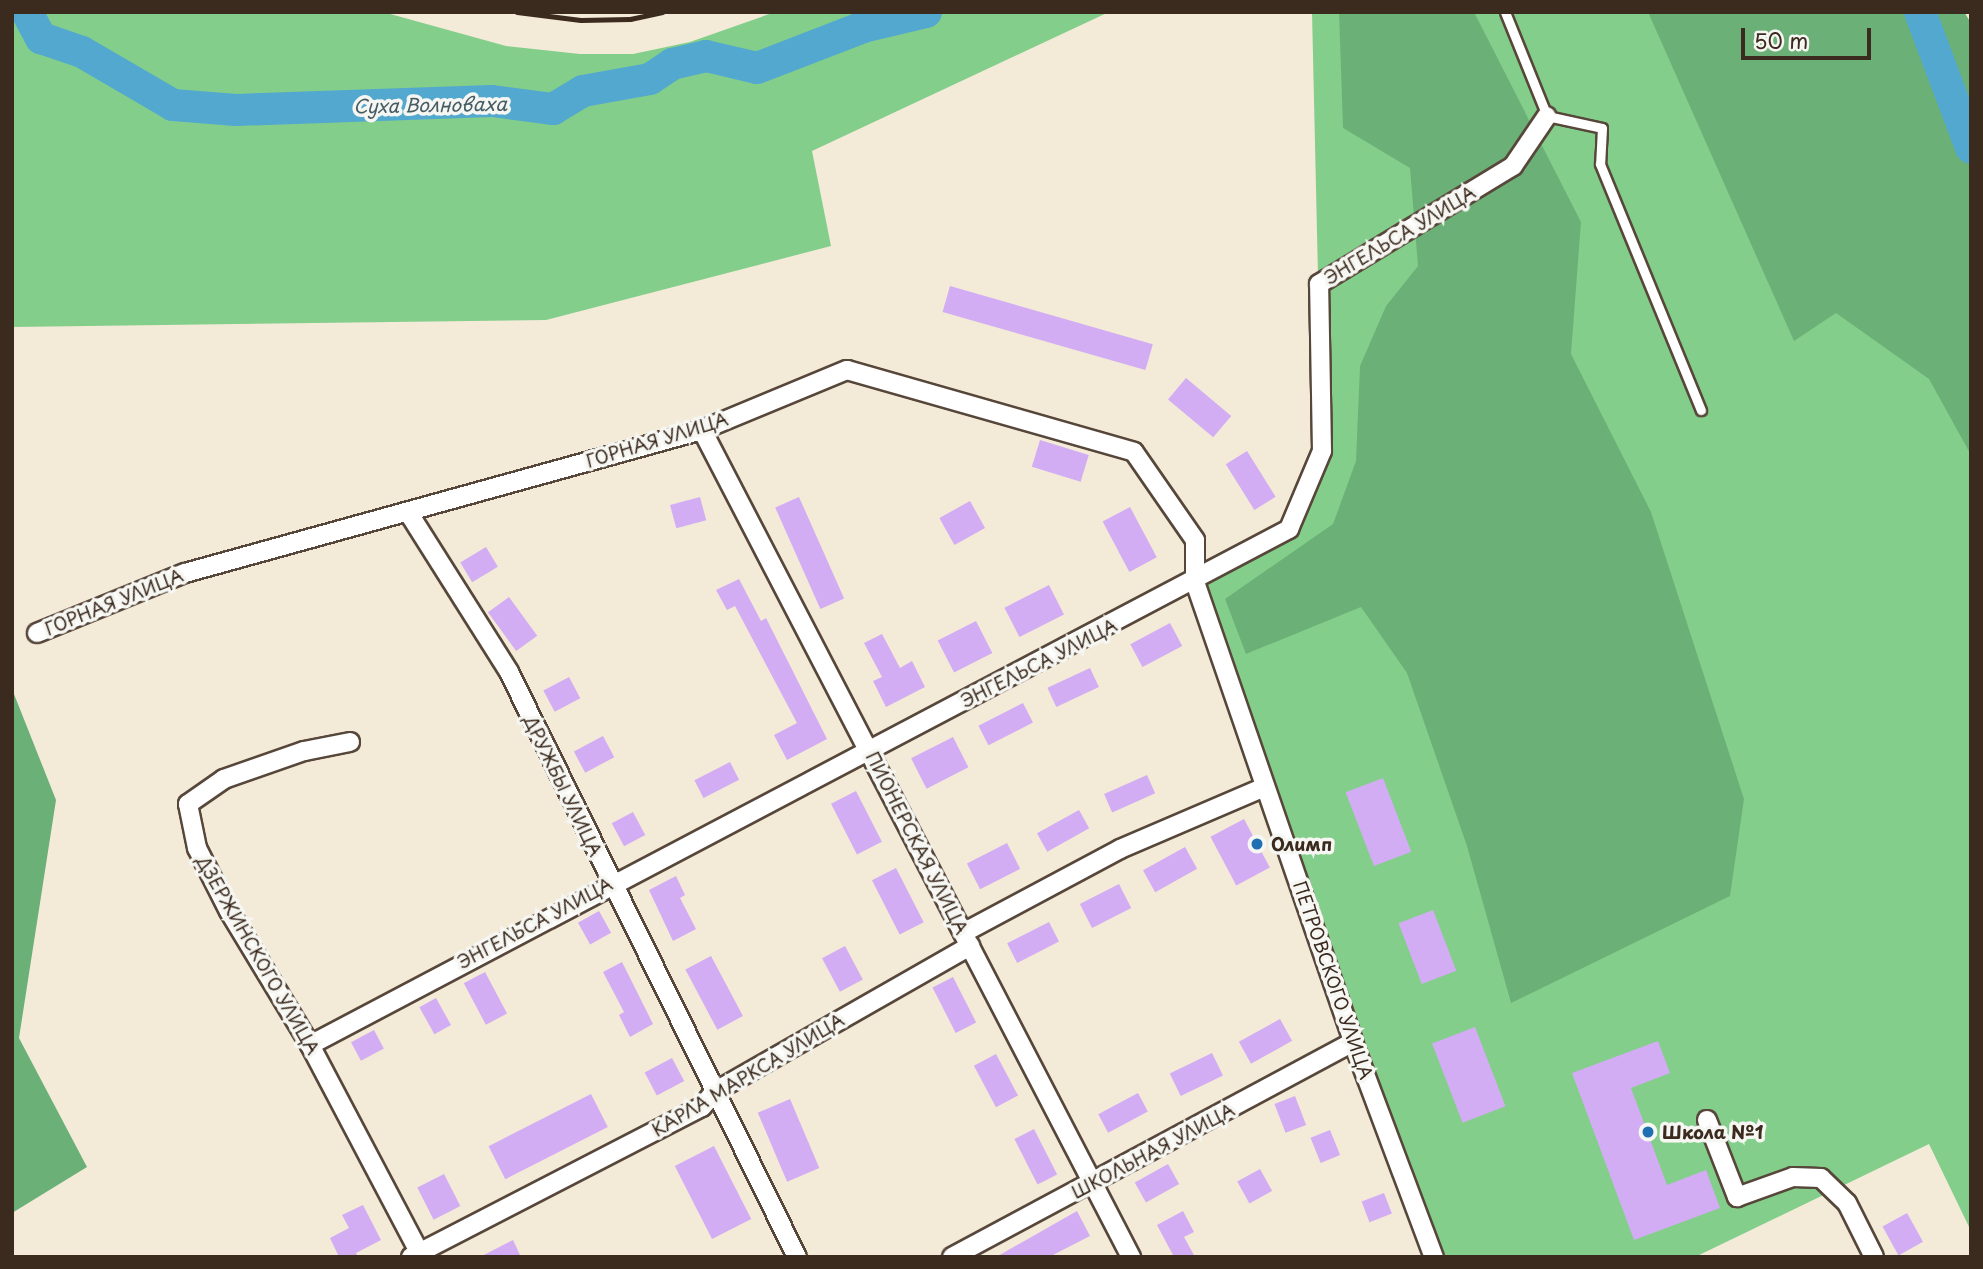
<!DOCTYPE html>
<meta charset="utf-8">
<style>
body{margin:0}
#map{position:relative;width:1983px;height:1269px;overflow:hidden;background:#f3ead8;font-family:"Playpen Sans",sans-serif}
div>[style]{position:absolute}
.green>*{inset:0;background:#84ce8b}
.forest>*{inset:0;background:#6bb177}
.river>*{height:32px;margin:-16px;padding:0 16px;transform-origin:16px;border-radius:16px;background:#53a8cf}
.building>*{inset:0;background:#d2adf3;transform-origin:0 0}
.roads{filter:drop-shadow(2px 0 #57473a) drop-shadow(-2px 0 #57473a) drop-shadow(0 2px #57473a) drop-shadow(0 -2px #57473a)}
.lane>*{height:9px;margin:-4.5px;padding:0 4.5px;transform-origin:4.5px;border-radius:4.5px;background:#fff}
.street>*{height:18px;margin:-9px;padding:0 9px;transform-origin:9px;border-radius:9px;background:#fff}
.rail>*{height:5px;margin:-2.5px;padding:0 2.5px;transform-origin:2.5px;border-radius:2.5px;background:#3b2a1e}
.dots>*{width:19px;height:19px;translate:-50% -50%;box-sizing:border-box;border:4px solid #f6f6f2;border-radius:50%}
span{translate:-50% -50%;white-space:nowrap;text-align:center;line-height:1.15;-webkit-text-stroke:7px #f6f6f2;paint-order:stroke}
.street-label{font-size:18px;color:#3b2a1e}
.poi-label{font-size:18px;color:#3b2a1e;font-weight:700}
.left{translate:0 -50%;text-align:left}
.water-label{font-size:19px;color:#455c65;font-style:italic}
.frame{position:absolute;inset:0;border:14px solid #3b2a1e;pointer-events:none}
.scale{position:absolute;left:1741px;top:28px;width:130px;height:32px;box-sizing:border-box;border:4px solid #3b2a1e;border-top:0;padding-left:9px;font-size:21px;line-height:24px;white-space:nowrap;color:#3b2a1e;-webkit-text-stroke:5px #f6f6f2;paint-order:stroke}
</style>
<div id="map">
<div class="green">
<div style="clip-path:polygon(12px 12px,383px 12px,506px 46px,580px 54px,633px 54px,690px 42px,775px 12px,1109px 12px,812px 151px,831px 246px,546px 320px,12px 327px)"></div>
<div style="clip-path:polygon(1312px 12px,1964px 12px,1971px 24px,1971px 1231px,1929px 1144px,1695px 1257px,1434px 1257px,1195px 582px,1289px 529px,1322px 451px)"></div>
</div>
<div class="forest">
<div style="clip-path:polygon(1339px 12px,1474px 12px,1581px 222px,1571px 354px,1651px 512px,1744px 799px,1730px 896px,1511px 1003px,1467px 846px,1407px 673px,1361px 607px,1246px 654px,1225px 599px,1333px 524px,1356px 461px,1360px 366px,1386px 306px,1418px 266px,1410px 168px,1343px 128px)"></div>
<div style="clip-path:polygon(1648px 12px,1964px 12px,1971px 23px,1971px 455px,1929px 379px,1836px 313px,1794px 341px)"></div>
<div style="clip-path:polygon(12px 689px,56px 800px,19px 1038px,87px 1167px,12px 1213px)"></div>
</div>
<div class="river">
<div style="left:27px;top:12px;width:30px;rotate:62deg"></div>
<div style="left:41px;top:38px;width:43px;rotate:18.9deg"></div>
<div style="left:82px;top:52px;width:105px;rotate:30.2deg"></div>
<div style="left:173px;top:105px;width:63px;rotate:4.5deg"></div>
<div style="left:236px;top:110px;width:256px;rotate:-2deg"></div>
<div style="left:492px;top:101px;width:62px;rotate:7.5deg"></div>
<div style="left:553px;top:109px;width:35px;rotate:-31deg"></div>
<div style="left:583px;top:91px;width:68px;rotate:-10.2deg"></div>
<div style="left:650px;top:79px;width:27px;rotate:-34deg"></div>
<div style="left:672px;top:64px;width:35px;rotate:-13deg"></div>
<div style="left:706px;top:56px;width:52px;rotate:13.2deg"></div>
<div style="left:757px;top:68px;width:114px;rotate:-21.1deg"></div>
<div style="left:863px;top:27px;width:65px;rotate:-13.4deg"></div>
<div style="left:1920px;top:12px;width:145px;rotate:69.4deg"></div>
</div>
<div class="building">
<div style="left:950px;top:286px;width:211px;height:27px;rotate:16deg"></div>
<div style="left:1186px;top:378px;width:59px;height:28px;rotate:40deg"></div>
<div style="left:1040px;top:440px;width:51px;height:28px;rotate:17deg"></div>
<div style="left:1247px;top:451px;width:54px;height:25px;rotate:58deg"></div>
<div style="left:700px;top:497px;width:24px;height:31px;rotate:75deg"></div>
<div style="left:799px;top:497px;width:111px;height:26px;rotate:66deg"></div>
<div style="left:970px;top:501px;width:31px;height:35px;rotate:61deg"></div>
<div style="left:1130px;top:507px;width:57px;height:31px;rotate:62deg"></div>
<div style="left:486px;top:547px;width:23px;height:30px;rotate:59deg"></div>
<div style="clip-path:polygon(739px 579px,761px 621px,766px 618px,827px 739px,787px 760px,774px 735px,797px 723px,735px 606px,727px 610px,716px 590px)"></div>
<div style="left:1049px;top:585px;width:33px;height:50px;rotate:63deg"></div>
<div style="left:509px;top:597px;width:48px;height:26px;rotate:54deg"></div>
<div style="left:976px;top:621px;width:36px;height:43px;rotate:63deg"></div>
<div style="left:1170px;top:623px;width:26px;height:45px;rotate:62deg"></div>
<div style="clip-path:polygon(882px 634px,900px 668px,912px 661px,925px 687px,886px 707px,873px 681px,882px 677px,864px 643px)"></div>
<div style="left:1090px;top:668px;width:21px;height:47px;rotate:65deg"></div>
<div style="left:569px;top:677px;width:24px;height:29px;rotate:62deg"></div>
<div style="left:1023px;top:703px;width:22px;height:50px;rotate:63deg"></div>
<div style="left:603px;top:736px;width:24px;height:33px;rotate:62deg"></div>
<div style="left:953px;top:737px;width:34px;height:47px;rotate:63deg"></div>
<div style="left:730px;top:762px;width:20px;height:40px;rotate:63deg"></div>
<div style="left:1147px;top:775px;width:20px;height:47px;rotate:66deg"></div>
<div style="left:1383px;top:778px;width:79px;height:40px;rotate:69deg"></div>
<div style="left:856px;top:791px;width:57px;height:28px;rotate:63deg"></div>
<div style="left:1079px;top:810px;width:21px;height:48px;rotate:61deg"></div>
<div style="left:633px;top:812px;width:26px;height:24px;rotate:62deg"></div>
<div style="left:1244px;top:819px;width:55px;height:38px;rotate:62deg"></div>
<div style="left:1007px;top:843px;width:29px;height:45px;rotate:63deg"></div>
<div style="left:1185px;top:847px;width:25px;height:48px;rotate:61deg"></div>
<div style="left:896px;top:868px;width:61px;height:27px;rotate:63deg"></div>
<div style="clip-path:polygon(676px 876px,685px 895px,680px 898px,696px 929px,673px 941px,649px 890px)"></div>
<div style="left:1119px;top:884px;width:27px;height:44px;rotate:63deg"></div>
<div style="left:1433px;top:910px;width:65px;height:37px;rotate:69deg"></div>
<div style="left:599px;top:911px;width:25px;height:24px;rotate:61deg"></div>
<div style="left:1049px;top:922px;width:22px;height:47px;rotate:63deg"></div>
<div style="left:845px;top:946px;width:38px;height:26px;rotate:62deg"></div>
<div style="left:711px;top:956px;width:68px;height:29px;rotate:62deg"></div>
<div style="clip-path:polygon(622px 962px,653px 1024px,630px 1037px,619px 1015px,624px 1012px,603px 972px)"></div>
<div style="left:485px;top:972px;width:47px;height:24px;rotate:62deg"></div>
<div style="left:953px;top:977px;width:51px;height:23px;rotate:63deg"></div>
<div style="left:436px;top:998px;width:31px;height:19px;rotate:61deg"></div>
<div style="left:1280px;top:1019px;width:25px;height:47px;rotate:61deg"></div>
<div style="left:1475px;top:1027px;width:85px;height:46px;rotate:69deg"></div>
<div style="left:374px;top:1030px;width:21px;height:26px;rotate:62deg"></div>
<div style="clip-path:polygon(1658px 1041px,1670px 1073px,1631px 1088px,1667px 1185px,1706px 1170px,1720px 1208px,1634px 1240px,1572px 1073px)"></div>
<div style="left:1212px;top:1053px;width:25px;height:47px;rotate:64deg"></div>
<div style="left:996px;top:1054px;width:47px;height:25px;rotate:62deg"></div>
<div style="left:672px;top:1058px;width:26px;height:31px;rotate:62deg"></div>
<div style="left:1138px;top:1093px;width:21px;height:45px;rotate:62deg"></div>
<div style="left:591px;top:1094px;width:37px;height:115px;rotate:63deg"></div>
<div style="left:1295px;top:1096px;width:31px;height:22px;rotate:69deg"></div>
<div style="left:790px;top:1099px;width:75px;height:35px;rotate:67deg"></div>
<div style="left:1034px;top:1129px;width:51px;height:22px;rotate:63deg"></div>
<div style="left:1330px;top:1130px;width:27px;height:21px;rotate:68deg"></div>
<div style="left:714px;top:1146px;width:82px;height:44px;rotate:63deg"></div>
<div style="left:1168px;top:1164px;width:23px;height:38px;rotate:61deg"></div>
<div style="left:1260px;top:1169px;width:25px;height:26px;rotate:61deg"></div>
<div style="left:444px;top:1174px;width:36px;height:30px;rotate:63deg"></div>
<div style="left:1384px;top:1193px;width:22px;height:24px;rotate:69deg"></div>
<div style="clip-path:polygon(363px 1205px,381px 1240px,356px 1253px,358px 1257px,339px 1257px,330px 1238px,349px 1228px,342px 1215px)"></div>
<div style="clip-path:polygon(1077px 1211px,1090px 1236px,1049px 1257px,996px 1257px)"></div>
<div style="clip-path:polygon(1183px 1211px,1194px 1232px,1184px 1237px,1195px 1257px,1174px 1257px,1157px 1225px)"></div>
<div style="left:1907px;top:1213px;width:33px;height:28px;rotate:61deg"></div>
<div style="clip-path:polygon(513px 1240px,521px 1257px,480px 1257px)"></div>
</div>
<div class="roads">
<div class="lane">
<div style="left:1505px;top:12px;width:112px;rotate:68deg"></div>
<div style="left:1547px;top:116px;width:56px;rotate:12.3deg"></div>
<div style="left:1602px;top:128px;width:36px;rotate:93deg"></div>
<div style="left:1600px;top:164px;width:266px;rotate:67.7deg"></div>
</div>
<div class="street">
<div style="left:702px;top:430px;width:932px;rotate:62.58deg"></div>
<div style="left:408px;top:512px;width:189px;rotate:57.7deg"></div>
<div style="left:509px;top:672px;width:652px;rotate:63.79deg"></div>
<div style="left:37px;top:633px;width:160px;rotate:-22.1deg"></div>
<div style="left:185px;top:573px;width:536px;rotate:-15.46deg"></div>
<div style="left:702px;top:430px;width:157px;rotate:-22.5deg"></div>
<div style="left:847px;top:370px;width:298px;rotate:15.9deg"></div>
<div style="left:1134px;top:452px;width:107px;rotate:55.3deg"></div>
<div style="left:1195px;top:540px;width:42px;rotate:90deg"></div>
<div style="left:1195px;top:582px;width:486px;rotate:71deg"></div>
<div style="left:1353px;top:1042px;width:230px;rotate:69.4deg"></div>
<div style="left:350px;top:742px;width:47px;rotate:168.9deg"></div>
<div style="left:304px;top:751px;width:85px;rotate:160.7deg"></div>
<div style="left:224px;top:779px;width:44px;rotate:145.2deg"></div>
<div style="left:188px;top:804px;width:45px;rotate:78.4deg"></div>
<div style="left:197px;top:848px;width:71px;rotate:63.1deg"></div>
<div style="left:229px;top:911px;width:157px;rotate:58.8deg"></div>
<div style="left:310px;top:1045px;width:240px;rotate:62.2deg"></div>
<div style="left:963px;top:933px;width:178px;rotate:-28.1deg"></div>
<div style="left:1120px;top:849px;width:158px;rotate:-23.2deg"></div>
<div style="left:310px;top:1045px;width:1107px;rotate:-27.79deg"></div>
<div style="left:1289px;top:529px;width:85px;rotate:-67.1deg"></div>
<div style="left:1322px;top:451px;width:167px;rotate:-91deg"></div>
<div style="left:1319px;top:284px;width:227px;rotate:-31.3deg"></div>
<div style="left:1513px;top:166px;width:60px;rotate:-55.8deg"></div>
<div style="left:1707px;top:1120px;width:83px;rotate:68.7deg"></div>
<div style="left:1737px;top:1197px;width:59px;rotate:-19.7deg"></div>
<div style="left:1793px;top:1177px;width:28px;rotate:2deg"></div>
<div style="left:1821px;top:1178px;width:36px;rotate:44deg"></div>
<div style="left:1847px;top:1203px;width:60px;rotate:63.4deg"></div>
<div style="left:411px;top:1257px;width:327px;rotate:-27.3deg"></div>
<div style="left:702px;top:1107px;width:19px;rotate:-51deg"></div>
<div style="left:714px;top:1092px;width:295px;rotate:-29.7deg"></div>
<div style="left:952px;top:1257px;width:455px;rotate:-28.2deg"></div>
</div>
</div>
<div class="rail">
<div style="left:517px;top:12px;width:64px;rotate:7.1deg"></div>
<div style="left:581px;top:20px;width:49px;rotate:-1.2deg"></div>
<div style="left:630px;top:19px;width:33px;rotate:-12deg"></div>
</div>
<div class="dots">
<div style="left:1257px;top:844px;background:#1f6fb2"></div>
<div style="left:1648px;top:1132px;background:#1f6fb2"></div>
</div>
<div class="street-label">
<span style="left:1400px;top:235px;rotate:-31deg">ЭНГЕЛЬСА УЛИЦА</span>
<span style="left:657px;top:440px;rotate:-17deg">ГОРНАЯ УЛИЦА</span>
<span style="left:114px;top:602px;rotate:-22deg">ГОРНАЯ УЛИЦА</span>
<span style="left:1039px;top:663px;rotate:-27deg">ЭНГЕЛЬСА УЛИЦА</span>
<span style="left:563px;top:786px;rotate:64deg">ДРУЖБЫ УЛИЦА</span>
<span style="left:917px;top:843px;rotate:63deg">ПИОНЕРСКАЯ УЛИЦА</span>
<span style="left:535px;top:923px;rotate:-28deg">ЭНГЕЛЬСА УЛИЦА</span>
<span style="left:258px;top:955px;rotate:60deg">ДЗЕРЖИНСКОГО УЛИЦА</span>
<span style="left:1333px;top:980px;rotate:71deg">ПЕТРОВСКОГО УЛИЦА</span>
<span style="left:748px;top:1075px;rotate:-31deg">КАРЛА МАРКСА УЛИЦА</span>
<span style="left:1153px;top:1151px;rotate:-28deg">ШКОЛЬНАЯ УЛИЦА</span>
</div>
<div class="poi-label">
<span class="left" style="left:1271px;top:844px">Олимп</span>
<span class="left" style="left:1662px;top:1132px">Школа №1</span>
</div>
<div class="water-label">
<span style="left:430px;top:105px;rotate:-1deg">Суха Волноваха</span>
</div>
<div class="frame"></div>
<div class="scale">50 m</div>
</div>
